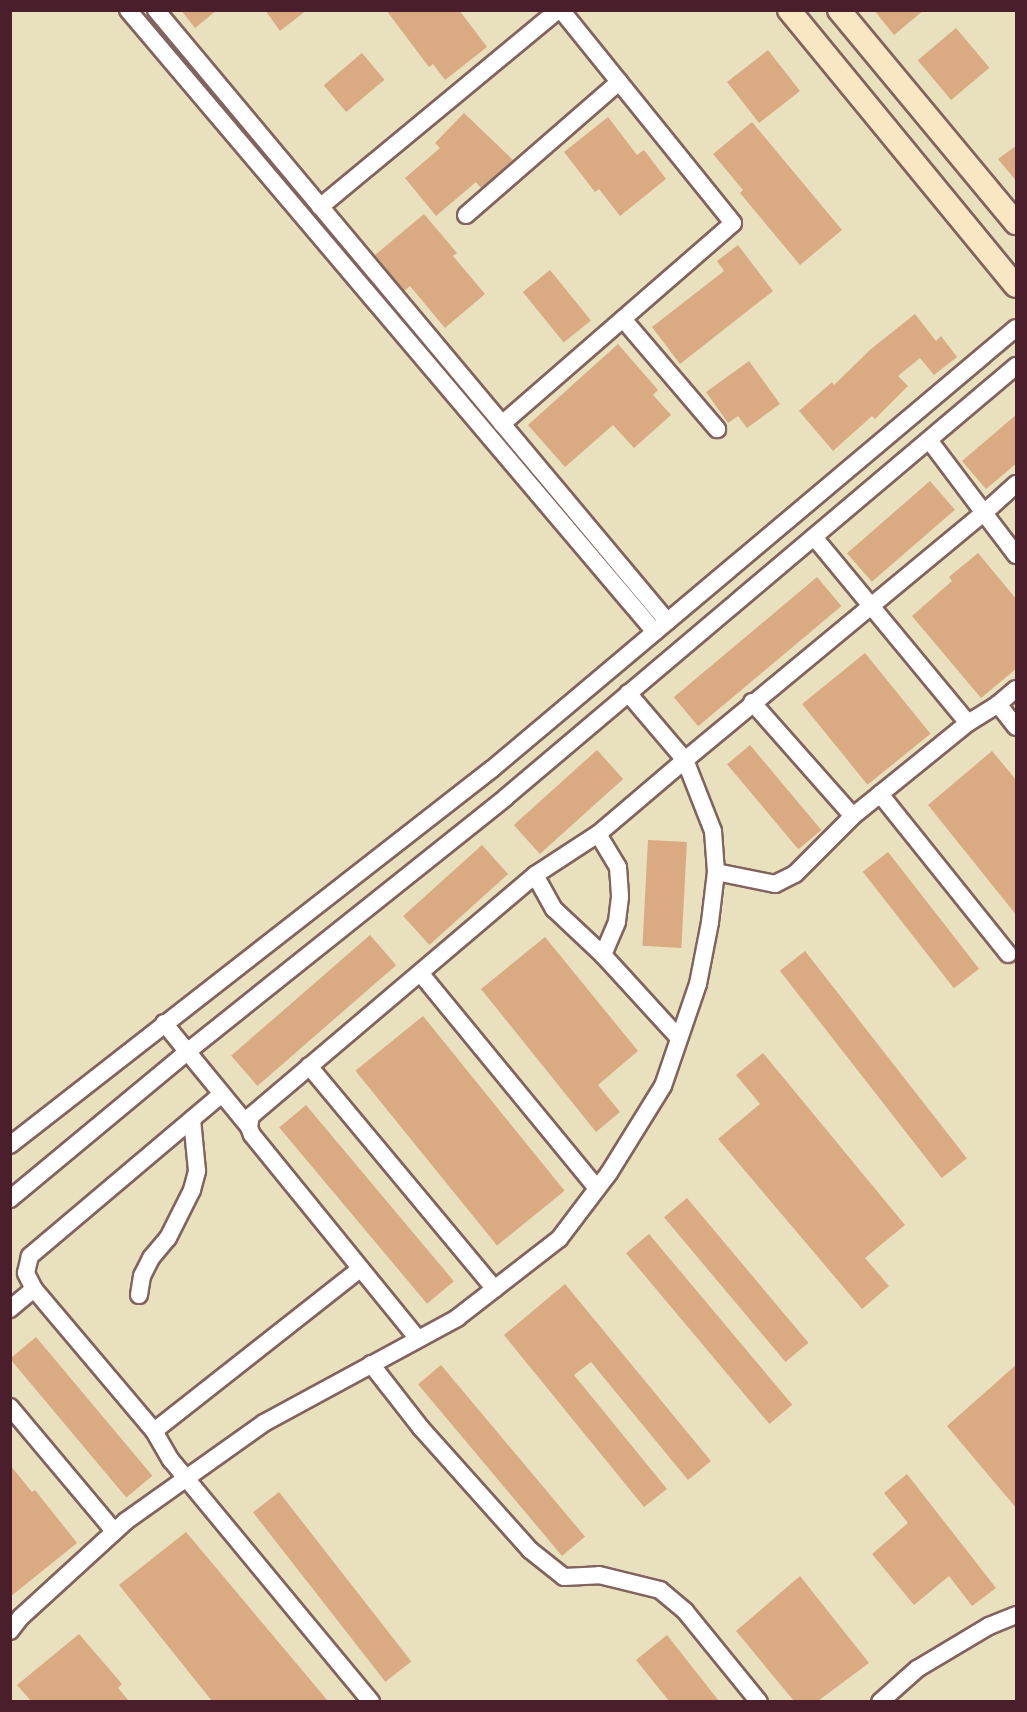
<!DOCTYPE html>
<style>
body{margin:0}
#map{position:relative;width:1027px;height:1712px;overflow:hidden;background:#e9e1be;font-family:"IM FELL English",serif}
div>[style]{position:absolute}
.building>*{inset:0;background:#daaa83;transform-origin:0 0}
.roads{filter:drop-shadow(2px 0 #82635e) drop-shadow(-2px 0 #82635e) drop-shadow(0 2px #82635e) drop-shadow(0 -2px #82635e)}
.street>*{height:16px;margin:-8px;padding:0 8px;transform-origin:8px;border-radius:8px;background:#fff}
.secondary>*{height:22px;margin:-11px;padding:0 11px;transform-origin:11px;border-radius:11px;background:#f9e7c3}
span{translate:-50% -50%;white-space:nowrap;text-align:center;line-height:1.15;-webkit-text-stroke:4.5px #f7f3e8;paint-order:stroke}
.frame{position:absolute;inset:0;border:12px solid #4a1f2b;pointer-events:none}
</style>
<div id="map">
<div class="building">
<div style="clip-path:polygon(181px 10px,217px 10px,195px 28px)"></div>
<div style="clip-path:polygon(265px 10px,307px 10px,280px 31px)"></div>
<div style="clip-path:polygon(386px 10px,459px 10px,487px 47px,445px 80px,433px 64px,429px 67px)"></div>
<div style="clip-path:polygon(874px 10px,924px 10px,894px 35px)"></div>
<div style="left:956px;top:28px;width:52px;height:50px;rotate:50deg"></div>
<div style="left:768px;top:50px;width:52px;height:52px;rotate:52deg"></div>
<div style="left:362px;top:53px;width:35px;height:50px;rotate:50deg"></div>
<div style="clip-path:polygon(464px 113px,513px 160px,481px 188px,476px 182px,436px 216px,405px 178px,440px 148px,435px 143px)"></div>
<div style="clip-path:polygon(608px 117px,637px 155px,644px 150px,666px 179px,620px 216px,599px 189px,595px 192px,564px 152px)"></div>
<div style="clip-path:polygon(752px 122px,842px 230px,800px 265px,740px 193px,743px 190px,713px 154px)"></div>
<div style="clip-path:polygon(1017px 145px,1017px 182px,998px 159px)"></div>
<div style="clip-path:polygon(424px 214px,457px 253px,453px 256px,485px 294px,445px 328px,410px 286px,404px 291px,375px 255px)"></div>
<div style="clip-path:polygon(738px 245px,773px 291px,680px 364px,652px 327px,724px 271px,717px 261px)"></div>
<div style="left:550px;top:270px;width:65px;height:35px;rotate:51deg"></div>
<div style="clip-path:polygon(915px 314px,936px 341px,941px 336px,957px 357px,934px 375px,920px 358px,898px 376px,908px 386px,875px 419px,872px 416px,833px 451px,799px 411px,832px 382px,834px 385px,871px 349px)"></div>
<div style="clip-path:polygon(618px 344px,658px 390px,653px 395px,671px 415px,634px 448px,613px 425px,565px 467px,528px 425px)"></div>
<div style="clip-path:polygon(749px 361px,780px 404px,747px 428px,738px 416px,728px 423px,706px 392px)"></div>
<div style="clip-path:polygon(1017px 414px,1017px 463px,986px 489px,962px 461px)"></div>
<div style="left:930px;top:481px;width:38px;height:110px;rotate:49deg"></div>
<div style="clip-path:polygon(978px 553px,1017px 600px,1017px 668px,981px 698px,912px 616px,952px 581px,949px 577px)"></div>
<div style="left:817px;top:577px;width:38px;height:187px;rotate:50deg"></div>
<div style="left:865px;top:653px;width:104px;height:81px;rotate:51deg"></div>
<div style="left:750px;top:745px;width:111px;height:30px;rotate:50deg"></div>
<div style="left:597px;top:750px;width:39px;height:112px;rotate:48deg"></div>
<div style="clip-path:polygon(992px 751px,1017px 781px,1017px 916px,928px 805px)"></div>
<div style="left:648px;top:840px;width:39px;height:106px;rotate:3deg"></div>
<div style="left:482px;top:845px;width:39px;height:106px;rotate:48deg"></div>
<div style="left:888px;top:852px;width:148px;height:32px;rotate:52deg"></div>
<div style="left:370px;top:935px;width:40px;height:184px;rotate:49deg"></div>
<div style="clip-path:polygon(545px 937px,638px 1051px,598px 1085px,620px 1112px,596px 1132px,481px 989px)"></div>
<div style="left:805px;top:951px;width:263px;height:32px;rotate:52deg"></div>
<div style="left:423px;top:1016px;width:225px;height:87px;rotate:51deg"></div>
<div style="clip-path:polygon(763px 1053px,905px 1225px,865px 1258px,889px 1286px,862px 1309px,718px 1139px,760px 1104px,736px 1075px)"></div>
<div style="left:306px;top:1105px;width:230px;height:35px;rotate:50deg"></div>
<div style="left:687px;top:1198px;width:189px;height:30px;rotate:50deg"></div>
<div style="left:649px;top:1234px;width:223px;height:30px;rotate:50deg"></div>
<div style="clip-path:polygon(565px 1284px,711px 1461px,688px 1480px,591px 1362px,574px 1375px,667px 1489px,644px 1507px,504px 1335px)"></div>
<div style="left:36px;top:1337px;width:181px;height:34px;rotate:50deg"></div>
<div style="clip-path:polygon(1017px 1364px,1017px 1509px,947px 1426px)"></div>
<div style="left:441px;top:1365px;width:224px;height:30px;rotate:50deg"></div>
<div style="clip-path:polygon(10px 1465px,32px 1492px,35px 1490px,77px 1543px,10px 1597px)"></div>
<div style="clip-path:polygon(907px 1474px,996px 1588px,972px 1606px,949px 1576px,914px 1605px,872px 1554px,908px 1523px,884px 1493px)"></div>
<div style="left:279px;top:1492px;width:215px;height:33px;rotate:52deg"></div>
<div style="clip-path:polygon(186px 1532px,328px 1701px,212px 1701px,119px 1585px)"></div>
<div style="clip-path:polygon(800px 1576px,869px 1663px,818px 1701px,794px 1701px,736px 1631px)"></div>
<div style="clip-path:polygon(79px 1634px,122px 1684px,118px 1688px,129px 1701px,31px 1701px,17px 1685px)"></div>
<div style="clip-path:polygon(667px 1635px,719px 1701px,669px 1701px,636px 1660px)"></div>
</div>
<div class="roads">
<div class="street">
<div style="left:128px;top:10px;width:815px;rotate:49.73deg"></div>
<div style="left:156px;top:10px;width:797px;rotate:50.09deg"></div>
<div style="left:320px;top:207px;width:309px;rotate:-39.6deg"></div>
<div style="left:466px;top:215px;width:203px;rotate:-41deg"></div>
<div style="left:623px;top:319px;width:145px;rotate:49.5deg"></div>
<div style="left:502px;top:424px;width:306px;rotate:-41deg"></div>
<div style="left:733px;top:223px;width:274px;rotate:-128.9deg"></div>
<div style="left:929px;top:440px;width:91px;rotate:53deg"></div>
<div style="left:984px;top:513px;width:43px;rotate:-42.2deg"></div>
<div style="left:814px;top:537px;width:241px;rotate:50.4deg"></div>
<div style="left:1016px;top:689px;width:23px;rotate:140deg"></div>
<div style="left:998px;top:704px;width:29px;rotate:52deg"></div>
<div style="left:752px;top:702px;width:152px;rotate:48.5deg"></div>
<div style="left:853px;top:816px;width:148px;rotate:-39deg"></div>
<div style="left:968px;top:723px;width:36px;rotate:-32deg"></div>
<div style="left:880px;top:794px;width:205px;rotate:51.3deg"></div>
<div style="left:598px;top:834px;width:39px;rotate:59deg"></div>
<div style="left:618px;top:867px;width:30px;rotate:86deg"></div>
<div style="left:620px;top:897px;width:25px;rotate:97deg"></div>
<div style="left:617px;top:922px;width:36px;rotate:113deg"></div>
<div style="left:603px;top:955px;width:111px;rotate:47.6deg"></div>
<div style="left:716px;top:872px;width:60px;rotate:11.5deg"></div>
<div style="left:775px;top:884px;width:22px;rotate:-27deg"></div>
<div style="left:795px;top:874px;width:82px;rotate:-45deg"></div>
<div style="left:535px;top:875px;width:39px;rotate:61deg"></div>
<div style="left:554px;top:909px;width:67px;rotate:43.2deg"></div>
<div style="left:421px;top:974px;width:277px;rotate:50.6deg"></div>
<div style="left:164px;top:1023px;width:134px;rotate:50.7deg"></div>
<div style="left:309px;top:1066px;width:290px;rotate:50.2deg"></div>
<div style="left:10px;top:1145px;width:611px;rotate:-37.96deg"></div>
<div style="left:492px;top:769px;width:685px;rotate:-40.08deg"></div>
<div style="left:10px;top:1199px;width:230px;rotate:-39.7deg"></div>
<div style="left:187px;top:1052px;width:408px;rotate:-38.6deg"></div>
<div style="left:506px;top:797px;width:668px;rotate:-40.2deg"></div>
<div style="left:360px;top:1269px;width:262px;rotate:141.8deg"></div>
<div style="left:154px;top:1431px;width:34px;rotate:60deg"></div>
<div style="left:171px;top:1460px;width:314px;rotate:50.4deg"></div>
<div style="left:139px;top:1295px;width:19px;rotate:-81deg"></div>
<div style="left:142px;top:1276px;width:20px;rotate:-63deg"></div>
<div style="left:151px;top:1258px;width:26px;rotate:-50deg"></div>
<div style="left:168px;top:1238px;width:54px;rotate:-63.4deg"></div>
<div style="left:192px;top:1190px;width:20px;rotate:-75deg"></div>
<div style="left:197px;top:1171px;width:52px;rotate:-95.5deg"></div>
<div style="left:10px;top:1309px;width:31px;rotate:-40deg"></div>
<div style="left:418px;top:1339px;width:263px;rotate:-129.1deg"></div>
<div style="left:252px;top:1135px;width:9px;rotate:-111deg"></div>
<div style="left:249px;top:1127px;width:11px;rotate:-80deg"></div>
<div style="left:251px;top:1116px;width:372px;rotate:-40.3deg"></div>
<div style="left:535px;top:875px;width:75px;rotate:-33.1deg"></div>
<div style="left:598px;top:834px;width:114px;rotate:-40.4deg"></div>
<div style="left:685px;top:760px;width:88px;rotate:-130.4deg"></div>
<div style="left:371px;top:1364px;width:81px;rotate:52deg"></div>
<div style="left:421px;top:1428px;width:164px;rotate:48.2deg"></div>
<div style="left:530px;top:1550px;width:43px;rotate:38.5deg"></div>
<div style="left:564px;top:1577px;width:35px;rotate:-3deg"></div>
<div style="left:599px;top:1575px;width:63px;rotate:13.8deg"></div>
<div style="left:660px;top:1590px;width:33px;rotate:40deg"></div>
<div style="left:685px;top:1611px;width:117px;rotate:50.9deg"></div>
<div style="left:10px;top:1407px;width:162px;rotate:50deg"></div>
<div style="left:154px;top:1431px;width:186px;rotate:-130.2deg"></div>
<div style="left:34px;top:1289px;width:18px;rotate:-117deg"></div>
<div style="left:26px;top:1273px;width:17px;rotate:-77deg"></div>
<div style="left:30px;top:1256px;width:251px;rotate:-40.2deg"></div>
<div style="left:10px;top:1631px;width:18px;rotate:-52deg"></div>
<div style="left:21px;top:1617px;width:142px;rotate:-42.4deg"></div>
<div style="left:126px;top:1521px;width:169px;rotate:-35.4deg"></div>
<div style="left:264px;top:1423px;width:220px;rotate:-28.5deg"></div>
<div style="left:457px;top:1318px;width:129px;rotate:-37.8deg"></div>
<div style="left:559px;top:1239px;width:83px;rotate:-52.9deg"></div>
<div style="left:609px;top:1173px;width:102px;rotate:-58.2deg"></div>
<div style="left:663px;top:1086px;width:108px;rotate:-71.1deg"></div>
<div style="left:698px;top:984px;width:63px;rotate:-79deg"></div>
<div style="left:710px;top:922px;width:50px;rotate:-83.2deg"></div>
<div style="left:716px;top:872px;width:41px;rotate:-94.2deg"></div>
<div style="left:713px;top:831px;width:76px;rotate:-111.5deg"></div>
<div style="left:685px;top:760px;width:388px;rotate:-39.6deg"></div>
<div style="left:984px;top:513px;width:53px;rotate:52.7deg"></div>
<div style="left:880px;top:1702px;width:50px;rotate:-41.7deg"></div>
<div style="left:917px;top:1669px;width:84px;rotate:-30.8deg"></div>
<div style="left:989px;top:1626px;width:29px;rotate:-22deg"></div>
</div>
<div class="secondary">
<div style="left:789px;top:10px;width:357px;rotate:50.6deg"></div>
<div style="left:839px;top:10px;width:277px;rotate:50.3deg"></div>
</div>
</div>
<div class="frame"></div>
</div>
